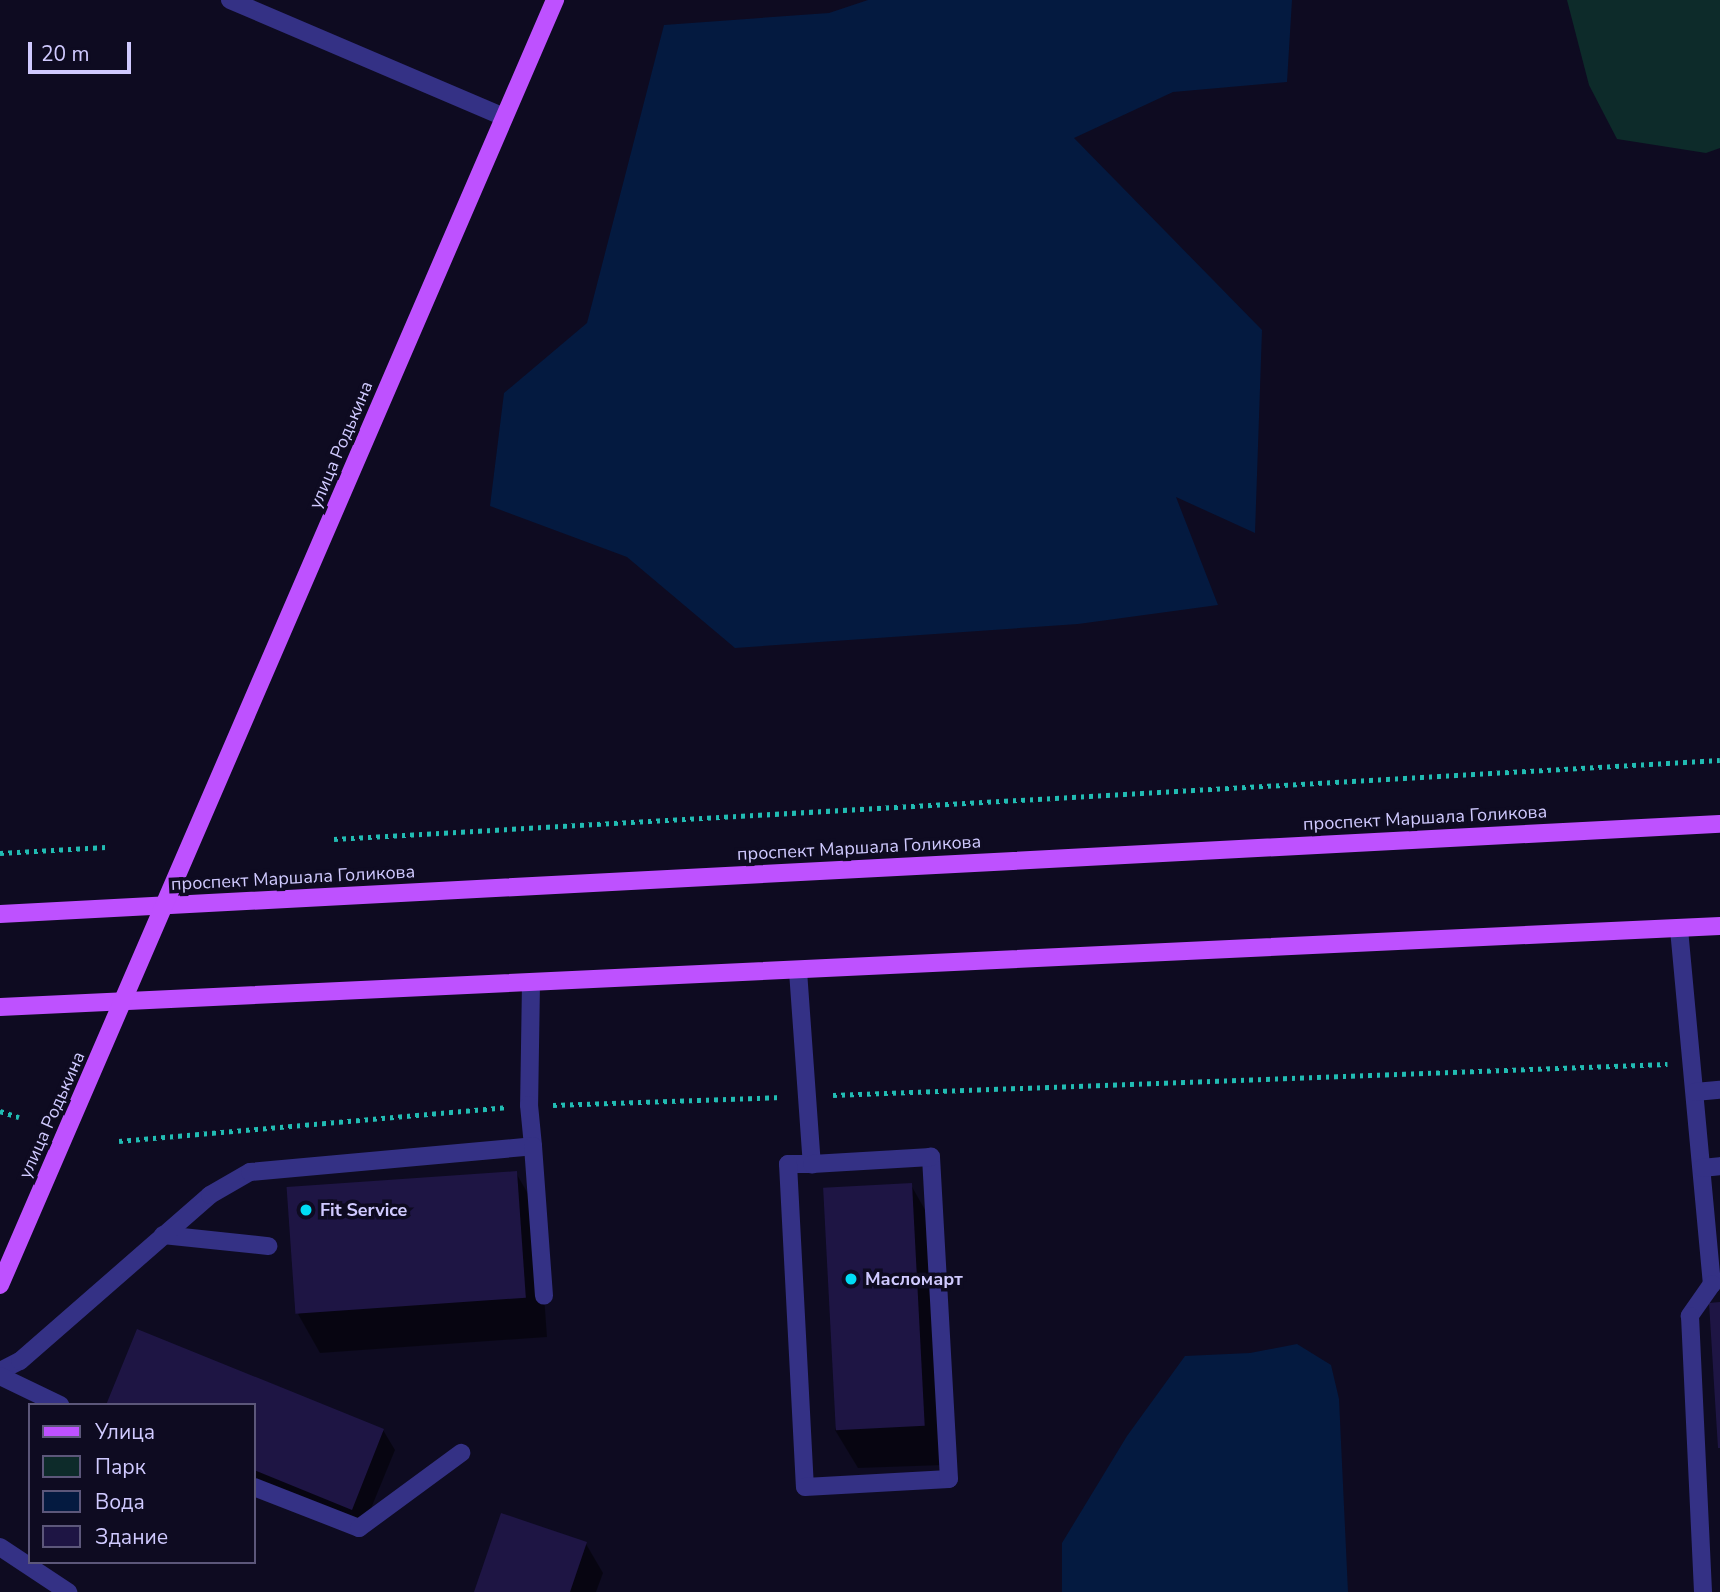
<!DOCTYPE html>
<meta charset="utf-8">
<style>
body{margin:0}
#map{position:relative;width:1720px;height:1592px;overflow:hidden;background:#0e0b21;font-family:"Nunito Sans",sans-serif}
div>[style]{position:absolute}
.green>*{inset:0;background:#0d2b2a}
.water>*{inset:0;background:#041a40}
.shadow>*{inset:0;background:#0007}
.building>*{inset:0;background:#1e1544;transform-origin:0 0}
.path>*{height:4.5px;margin-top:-2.25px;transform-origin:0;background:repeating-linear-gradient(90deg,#21bcb3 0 3.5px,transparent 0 8.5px)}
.minor>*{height:18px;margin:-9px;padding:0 9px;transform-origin:9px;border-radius:9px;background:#343185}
.major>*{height:18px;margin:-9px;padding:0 9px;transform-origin:9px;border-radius:9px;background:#be51ff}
.dots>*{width:19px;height:19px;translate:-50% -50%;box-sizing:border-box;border:4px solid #0e0b21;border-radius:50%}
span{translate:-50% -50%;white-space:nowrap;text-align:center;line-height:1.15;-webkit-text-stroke:7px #0e0b21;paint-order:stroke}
.street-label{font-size:18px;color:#d0caff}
.poi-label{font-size:18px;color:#d0caff;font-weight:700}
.left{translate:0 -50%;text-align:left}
.legend{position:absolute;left:28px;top:1403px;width:228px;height:161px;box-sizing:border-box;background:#0e0b21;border:2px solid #5c577a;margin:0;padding:9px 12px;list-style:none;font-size:21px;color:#d0caff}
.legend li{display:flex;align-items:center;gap:14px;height:35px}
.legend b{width:35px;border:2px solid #5c577a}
.scale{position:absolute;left:28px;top:42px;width:103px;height:32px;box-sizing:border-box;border:4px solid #d0caff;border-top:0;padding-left:9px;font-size:21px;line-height:24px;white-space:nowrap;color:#d0caff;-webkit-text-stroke:5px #0e0b21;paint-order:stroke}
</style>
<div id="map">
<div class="green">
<div style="clip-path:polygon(1567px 0,1720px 0,1720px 148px,1706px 153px,1617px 139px,1589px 85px)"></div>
</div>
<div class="water">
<div style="clip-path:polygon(868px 0,1292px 0,1287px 82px,1173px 92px,1074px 138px,1262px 330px,1255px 533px,1176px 497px,1218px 605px,1078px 624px,735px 648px,627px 557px,490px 506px,504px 393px,587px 323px,664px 25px,829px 13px)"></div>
<div style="clip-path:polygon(1297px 1344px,1331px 1365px,1339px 1399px,1348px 1592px,1062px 1592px,1062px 1543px,1127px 1436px,1185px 1356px,1250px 1353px)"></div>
</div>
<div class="shadow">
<div style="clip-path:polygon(516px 1173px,538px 1211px,547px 1337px,320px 1353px,298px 1314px)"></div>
<div style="clip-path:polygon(911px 1185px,933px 1224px,944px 1465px,858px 1468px,835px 1430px)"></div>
<div style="clip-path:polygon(138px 1331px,383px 1430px,395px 1450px,363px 1528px,254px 1484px,254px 1405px)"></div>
<div style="clip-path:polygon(586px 1544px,603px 1573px,596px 1592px,476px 1592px)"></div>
</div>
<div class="building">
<div style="left:517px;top:1171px;width:127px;height:231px;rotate:86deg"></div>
<div style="left:912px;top:1183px;width:243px;height:89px;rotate:87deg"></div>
<div style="clip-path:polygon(1720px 1302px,1720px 1448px,1718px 1448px,1709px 1303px)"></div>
<div style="clip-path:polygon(137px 1329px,384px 1429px,352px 1510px,254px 1470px,254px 1405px,106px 1405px)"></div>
<div style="clip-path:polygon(501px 1513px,587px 1542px,570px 1592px,474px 1592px)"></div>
</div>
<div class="path">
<div style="left:334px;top:839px;width:1388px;rotate:-3.26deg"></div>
<div style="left:0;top:853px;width:106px;rotate:-3.2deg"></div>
<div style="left:833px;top:1095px;width:835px;rotate:-2.13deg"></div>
<div style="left:553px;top:1105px;width:229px;rotate:-2deg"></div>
<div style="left:0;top:1111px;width:20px;rotate:18deg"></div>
<div style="left:119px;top:1141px;width:388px;rotate:-5deg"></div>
</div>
<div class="minor">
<div style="left:230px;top:0;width:298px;rotate:23.1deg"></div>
<div style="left:1679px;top:929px;width:357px;rotate:84.7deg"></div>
<div style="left:1712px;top:1284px;width:39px;rotate:125deg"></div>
<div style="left:1690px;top:1316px;width:276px;rotate:87.3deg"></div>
<div style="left:798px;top:971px;width:194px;rotate:85.9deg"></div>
<div style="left:812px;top:1164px;width:24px;rotate:180deg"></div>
<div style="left:788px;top:1164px;width:323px;rotate:87deg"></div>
<div style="left:805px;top:1487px;width:144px;rotate:-3.2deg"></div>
<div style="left:949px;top:1479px;width:323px;rotate:-93.2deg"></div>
<div style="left:931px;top:1157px;width:119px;rotate:176.6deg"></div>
<div style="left:531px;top:983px;width:122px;rotate:90.9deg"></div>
<div style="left:529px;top:1105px;width:41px;rotate:84.4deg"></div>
<div style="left:1695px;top:1092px;width:25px;rotate:-5deg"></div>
<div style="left:1702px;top:1168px;width:18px;rotate:-6deg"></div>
<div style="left:163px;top:1235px;width:106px;rotate:6deg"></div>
<div style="left:0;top:1371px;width:22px;rotate:-27deg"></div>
<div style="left:20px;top:1361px;width:252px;rotate:-41.1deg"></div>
<div style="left:210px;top:1195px;width:46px;rotate:-29.9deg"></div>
<div style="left:250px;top:1172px;width:284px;rotate:-5.2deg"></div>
<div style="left:533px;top:1146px;width:150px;rotate:85.8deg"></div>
<div style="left:0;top:1376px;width:67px;rotate:25.8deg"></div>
<div style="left:254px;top:1487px;width:113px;rotate:21.3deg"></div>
<div style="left:359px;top:1528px;width:127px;rotate:-36.3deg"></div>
<div style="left:0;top:1547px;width:82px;rotate:33.5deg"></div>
</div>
<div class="major">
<div style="left:0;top:914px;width:1722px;rotate:-3deg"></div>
<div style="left:0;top:1007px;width:1722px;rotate:-2.7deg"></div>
<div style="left:0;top:1285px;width:1400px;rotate:-66.64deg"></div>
</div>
<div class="dots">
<div style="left:306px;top:1210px;background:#00ddf5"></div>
<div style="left:851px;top:1279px;background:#00ddf5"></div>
</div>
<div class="street-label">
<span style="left:341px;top:445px;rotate:-67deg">улица Родькина</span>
<span style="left:1425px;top:818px;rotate:-3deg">проспект Маршала Голикова</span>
<span style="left:859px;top:848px;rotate:-3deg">проспект Маршала Голикова</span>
<span style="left:293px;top:878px;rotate:-3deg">проспект Маршала Голикова</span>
<span style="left:52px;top:1115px;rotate:-66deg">улица Родькина</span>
</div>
<div class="poi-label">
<span class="left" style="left:320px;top:1210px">Fit Service</span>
<span class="left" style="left:865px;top:1279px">Масломарт</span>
</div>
<ul class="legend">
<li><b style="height:9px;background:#be51ff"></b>Улица</li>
<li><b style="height:19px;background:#0d2b2a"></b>Парк</li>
<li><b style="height:19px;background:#041a40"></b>Вода</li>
<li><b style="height:19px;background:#1e1544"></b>Здание</li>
</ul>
<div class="scale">20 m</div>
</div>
